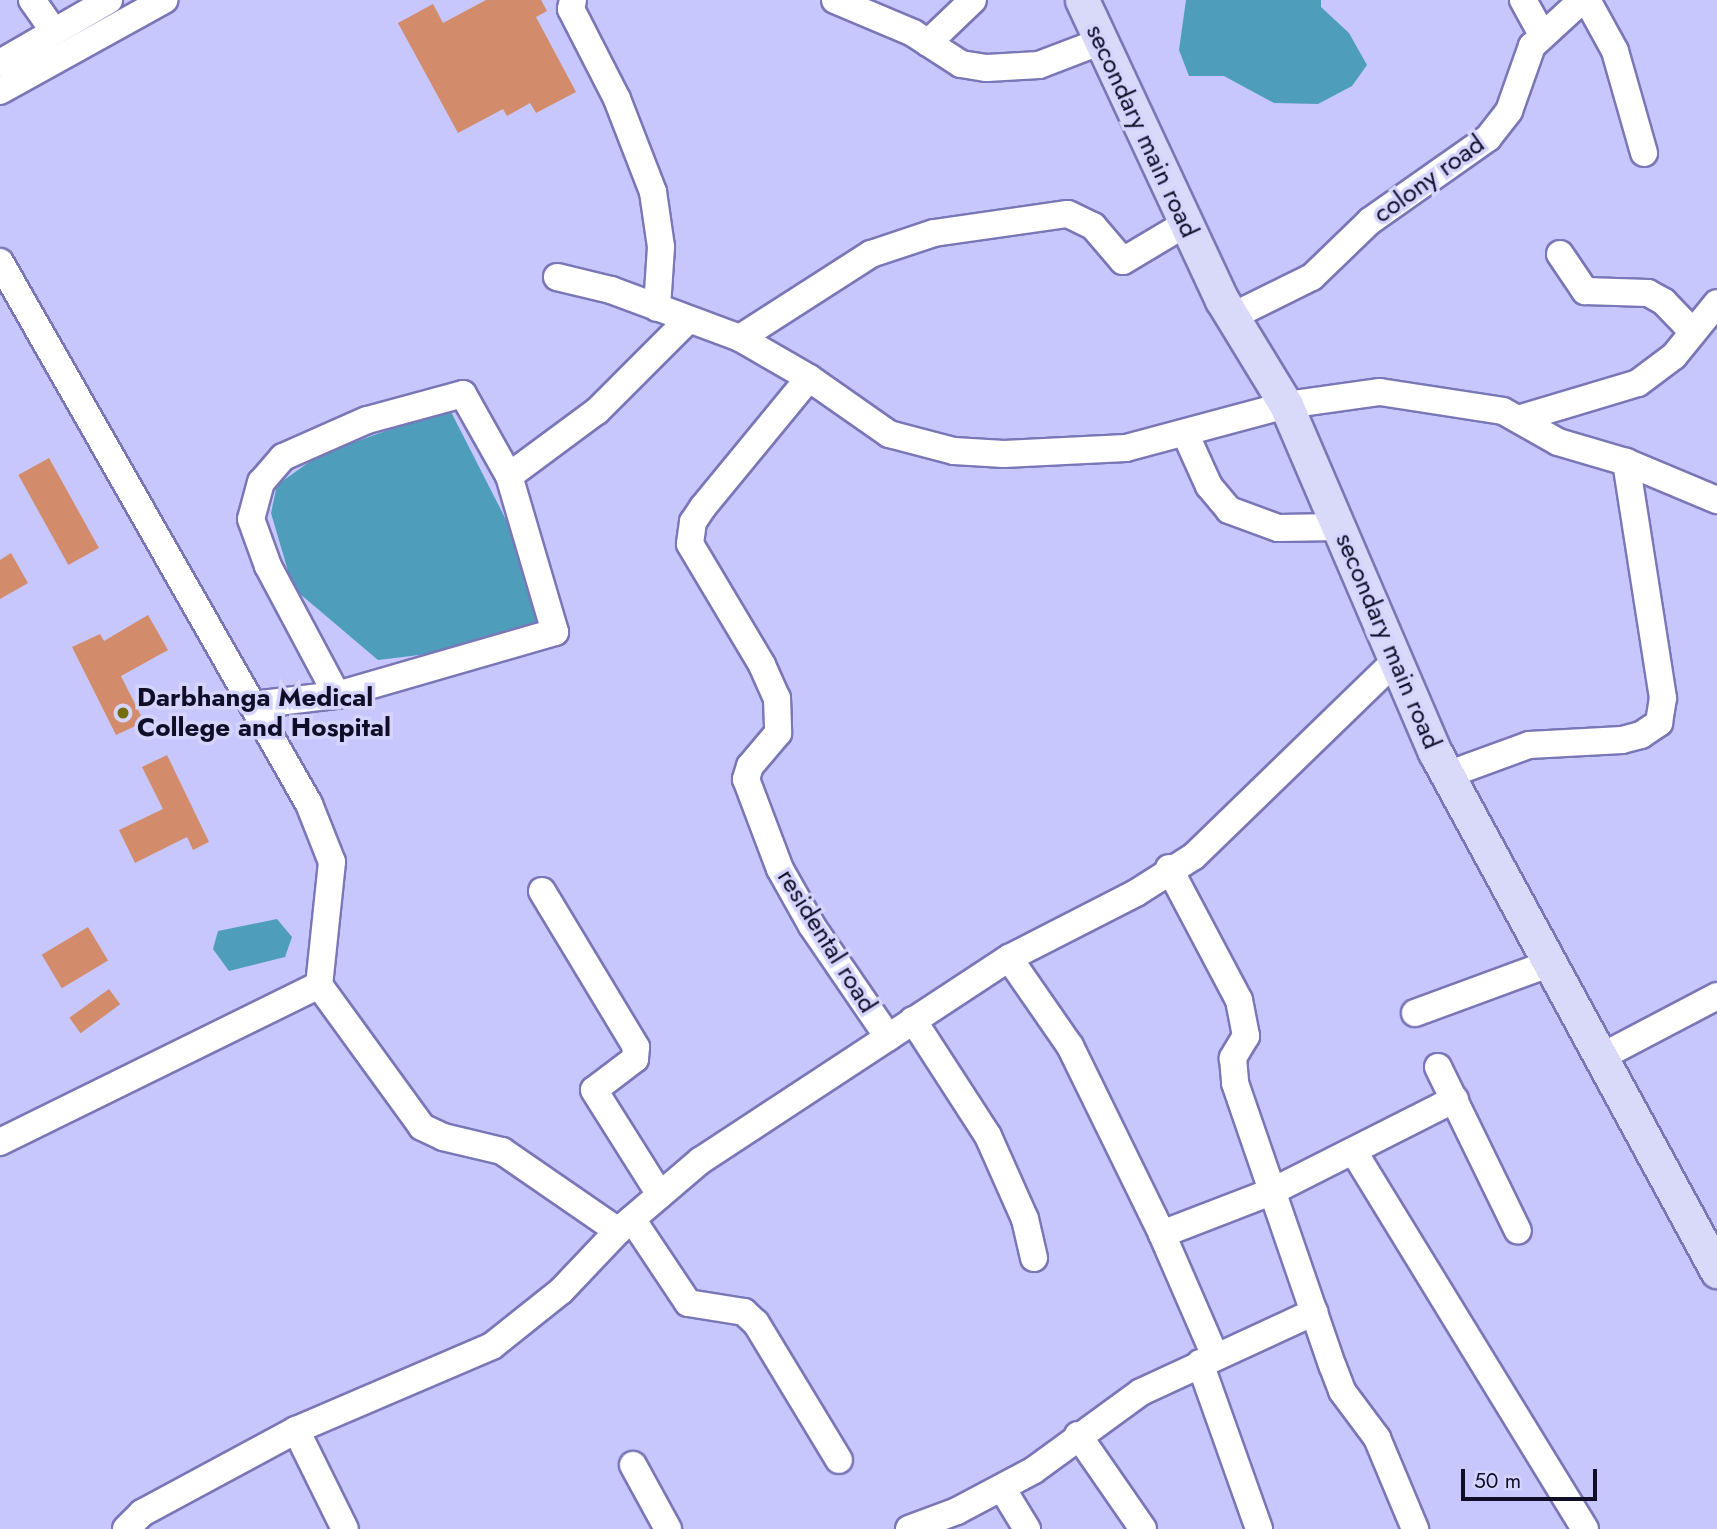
<!DOCTYPE html>
<style>
body{margin:0}
#map{position:relative;width:1717px;height:1529px;overflow:hidden;background:#c7c6fd;font-family:Jost,sans-serif}
div>[style]{position:absolute}
.water>*{inset:0;background:#4e9dbb}
.building>*{inset:0;background:#d28c6c;transform-origin:0 0}
.roads{filter:drop-shadow(2px 0 #7a77b7) drop-shadow(-2px 0 #7a77b7) drop-shadow(0 2px #7a77b7) drop-shadow(0 -2px #7a77b7)}
.minor>*{height:26px;margin:-13px;padding:0 13px;transform-origin:13px;border-radius:13px;background:#fff}
.major>*{height:33px;margin:-16.5px;padding:0 16.5px;transform-origin:16.5px;border-radius:16.5px;background:#d9d9f9}
.dots>*{width:19px;height:19px;translate:-50% -50%;box-sizing:border-box;border:4px solid #d5d4ff;border-radius:50%}
span{translate:-50% -50%;white-space:nowrap;text-align:center;line-height:1.15;-webkit-text-stroke:7px #d5d4ff;paint-order:stroke}
.street-label{font-size:26px;color:#100d26}
.poi-label{font-size:26px;color:#100d26;font-weight:700}
.left{translate:0 -50%;text-align:left}
.scale{position:absolute;left:1461px;top:1469px;width:136px;height:32px;box-sizing:border-box;border:4px solid #100d26;border-top:0;padding-left:9px;font-size:21px;line-height:24px;white-space:nowrap;color:#100d26;-webkit-text-stroke:5px #d5d4ff;paint-order:stroke}
</style>
<div id="map">
<div class="water">
<div style="clip-path:polygon(1186px 0,1321px 0,1321px 7px,1349px 33px,1367px 65px,1352px 86px,1318px 104px,1274px 103px,1224px 76px,1189px 76px,1179px 50px)"></div>
<div style="clip-path:polygon(449px 408px,524px 555px,537px 624px,436px 653px,378px 660px,293px 588px,271px 513px,277px 485px,319px 455px)"></div>
<div style="clip-path:polygon(277px 919px,292px 937px,285px 957px,229px 971px,213px 949px,218px 931px)"></div>
</div>
<div class="building">
<div style="clip-path:polygon(486px 0,541px 0,547px 11px,536px 17px,576px 92px,536px 113px,530px 103px,507px 116px,503px 109px,458px 133px,398px 23px,433px 4px,443px 23px)"></div>
<div style="left:49px;top:458px;width:103px;height:35px;rotate:61deg"></div>
<div style="clip-path:polygon(11px 553px,28px 583px,0 599px,0 560px)"></div>
<div style="clip-path:polygon(148px 615px,168px 650px,121px 676px,144px 722px,116px 735px,72px 647px,100px 634px,104px 641px)"></div>
<div style="clip-path:polygon(167px 755px,209px 842px,193px 850px,187px 837px,135px 863px,119px 830px,163px 809px,142px 767px)"></div>
<div style="left:88px;top:927px;width:39px;height:54px;rotate:59deg"></div>
<div style="left:109px;top:989px;width:19px;height:49px;rotate:54deg"></div>
</div>
<div class="roads">
<div class="minor">
<div style="left:32px;top:0;width:38px;rotate:55deg"></div>
<div style="left:573px;top:0;width:9px;rotate:103deg"></div>
<div style="left:571px;top:9px;width:101px;rotate:62.9deg"></div>
<div style="left:617px;top:99px;width:100px;rotate:68.8deg"></div>
<div style="left:653px;top:192px;width:56px;rotate:81.7deg"></div>
<div style="left:661px;top:247px;width:61px;rotate:93.8deg"></div>
<div style="left:835px;top:0;width:85px;rotate:22.9deg"></div>
<div style="left:913px;top:33px;width:57px;rotate:32.9deg"></div>
<div style="left:961px;top:64px;width:26px;rotate:9deg"></div>
<div style="left:987px;top:68px;width:52px;rotate:-3.3deg"></div>
<div style="left:1039px;top:65px;width:67px;rotate:-20.9deg"></div>
<div style="left:1523px;top:0;width:39px;rotate:61deg"></div>
<div style="left:1587px;top:0;width:58px;rotate:61.2deg"></div>
<div style="left:1615px;top:51px;width:106px;rotate:74.1deg"></div>
<div style="left:928px;top:43px;width:62px;rotate:-43.7deg"></div>
<div style="left:0;top:63px;width:126px;rotate:-30deg"></div>
<div style="left:0;top:91px;width:188px;rotate:-29deg"></div>
<div style="left:1560px;top:254px;width:45px;rotate:56deg"></div>
<div style="left:1585px;top:291px;width:63px;rotate:1.8deg"></div>
<div style="left:1648px;top:293px;width:18px;rotate:29deg"></div>
<div style="left:1664px;top:302px;width:42px;rotate:46deg"></div>
<div style="left:0;top:262px;width:624px;rotate:60.31deg"></div>
<div style="left:309px;top:804px;width:62px;rotate:68.4deg"></div>
<div style="left:332px;top:862px;width:124px;rotate:96deg"></div>
<div style="left:319px;top:985px;width:356px;rotate:153.8deg"></div>
<div style="left:557px;top:277px;width:56px;rotate:13.5deg"></div>
<div style="left:611px;top:290px;width:138px;rotate:20.4deg"></div>
<div style="left:740px;top:338px;width:80px;rotate:30.1deg"></div>
<div style="left:809px;top:378px;width:98px;rotate:35deg"></div>
<div style="left:889px;top:434px;width:67px;rotate:14.7deg"></div>
<div style="left:954px;top:451px;width:50px;rotate:3.4deg"></div>
<div style="left:1004px;top:454px;width:122px;rotate:-2.8deg"></div>
<div style="left:1126px;top:448px;width:166px;rotate:-15deg"></div>
<div style="left:1286px;top:405px;width:95px;rotate:-7.9deg"></div>
<div style="left:1380px;top:392px;width:124px;rotate:8.8deg"></div>
<div style="left:1503px;top:411px;width:63px;rotate:29.4deg"></div>
<div style="left:1558px;top:442px;width:71px;rotate:16.4deg"></div>
<div style="left:1626px;top:462px;width:99px;rotate:22.7deg"></div>
<div style="left:1231px;top:317px;width:90px;rotate:-26.3deg"></div>
<div style="left:1312px;top:277px;width:81px;rotate:-44deg"></div>
<div style="left:1370px;top:221px;width:144px;rotate:-35.1deg"></div>
<div style="left:1488px;top:138px;width:34px;rotate:-52deg"></div>
<div style="left:1509px;top:111px;width:69px;rotate:-70.5deg"></div>
<div style="left:1532px;top:46px;width:68px;rotate:-42.6deg"></div>
<div style="left:740px;top:338px;width:156px;rotate:-32.7deg"></div>
<div style="left:871px;top:254px;width:66px;rotate:-18.4deg"></div>
<div style="left:934px;top:233px;width:135px;rotate:-8.1deg"></div>
<div style="left:1068px;top:214px;width:28px;rotate:26deg"></div>
<div style="left:1093px;top:226px;width:46px;rotate:49.4deg"></div>
<div style="left:1123px;top:261px;width:72px;rotate:-30.8deg"></div>
<div style="left:809px;top:378px;width:167px;rotate:129.4deg"></div>
<div style="left:703px;top:507px;width:18px;rotate:124deg"></div>
<div style="left:693px;top:522px;width:22px;rotate:98deg"></div>
<div style="left:690px;top:544px;width:141px;rotate:59.2deg"></div>
<div style="left:762px;top:665px;width:36px;rotate:66deg"></div>
<div style="left:777px;top:698px;width:35px;rotate:88deg"></div>
<div style="left:778px;top:733px;width:43px;rotate:130.3deg"></div>
<div style="left:750px;top:766px;width:14px;rotate:107deg"></div>
<div style="left:746px;top:779px;width:96px;rotate:69.3deg"></div>
<div style="left:780px;top:869px;width:65px;rotate:60.7deg"></div>
<div style="left:812px;top:926px;width:135px;rotate:55.6deg"></div>
<div style="left:1518px;top:419px;width:125px;rotate:-16.7deg"></div>
<div style="left:1638px;top:383px;width:45px;rotate:-36.9deg"></div>
<div style="left:1674px;top:356px;width:68px;rotate:-50.9deg"></div>
<div style="left:1185px;top:433px;width:58px;rotate:65.6deg"></div>
<div style="left:1209px;top:486px;width:31px;rotate:50deg"></div>
<div style="left:1229px;top:510px;width:52px;rotate:20.2deg"></div>
<div style="left:1278px;top:528px;width:60px;rotate:-1deg"></div>
<div style="left:509px;top:476px;width:94px;rotate:-119.3deg"></div>
<div style="left:463px;top:394px;width:99px;rotate:164.8deg"></div>
<div style="left:367px;top:420px;width:92px;rotate:156.2deg"></div>
<div style="left:283px;top:457px;width:33px;rotate:131deg"></div>
<div style="left:261px;top:482px;width:38px;rotate:105deg"></div>
<div style="left:251px;top:519px;width:50px;rotate:70.1deg"></div>
<div style="left:268px;top:566px;width:146px;rotate:61.9deg"></div>
<div style="left:337px;top:695px;width:227px;rotate:-16.1deg"></div>
<div style="left:555px;top:632px;width:163px;rotate:-106.4deg"></div>
<div style="left:509px;top:476px;width:109px;rotate:-36.5deg"></div>
<div style="left:597px;top:411px;width:127px;rotate:-45deg"></div>
<div style="left:253px;top:705px;width:85px;rotate:-6.8deg"></div>
<div style="left:1447px;top:775px;width:87px;rotate:-20.1deg"></div>
<div style="left:1529px;top:745px;width:93px;rotate:-3.1deg"></div>
<div style="left:1622px;top:740px;width:20px;rotate:-15deg"></div>
<div style="left:1641px;top:735px;width:22px;rotate:-34deg"></div>
<div style="left:1659px;top:723px;width:25px;rotate:-81deg"></div>
<div style="left:1663px;top:698px;width:239px;rotate:-98.9deg"></div>
<div style="left:1169px;top:868px;width:149px;rotate:62.1deg"></div>
<div style="left:1239px;top:1000px;width:37px;rotate:79deg"></div>
<div style="left:1246px;top:1036px;width:26px;rotate:121deg"></div>
<div style="left:1233px;top:1058px;width:25px;rotate:85deg"></div>
<div style="left:1235px;top:1083px;width:300px;rotate:71deg"></div>
<div style="left:1333px;top:1367px;width:26px;rotate:69deg"></div>
<div style="left:1342px;top:1391px;width:59px;rotate:53.3deg"></div>
<div style="left:1377px;top:1438px;width:99px;rotate:67.3deg"></div>
<div style="left:542px;top:891px;width:182px;rotate:58.9deg"></div>
<div style="left:636px;top:1047px;width:12px;rotate:95deg"></div>
<div style="left:635px;top:1059px;width:51px;rotate:142.9deg"></div>
<div style="left:594px;top:1090px;width:124px;rotate:57.8deg"></div>
<div style="left:1009px;top:958px;width:107px;rotate:55.3deg"></div>
<div style="left:1070px;top:1046px;width:209px;rotate:63.9deg"></div>
<div style="left:1162px;top:1234px;width:133px;rotate:66.5deg"></div>
<div style="left:319px;top:985px;width:175px;rotate:54deg"></div>
<div style="left:422px;top:1127px;width:23px;rotate:25deg"></div>
<div style="left:443px;top:1137px;width:61px;rotate:13.3deg"></div>
<div style="left:502px;top:1151px;width:141px;rotate:34.6deg"></div>
<div style="left:1415px;top:1013px;width:142px;rotate:-20.2deg"></div>
<div style="left:913px;top:1020px;width:138px;rotate:57.1deg"></div>
<div style="left:988px;top:1136px;width:91px;rotate:66deg"></div>
<div style="left:1025px;top:1219px;width:40px;rotate:77deg"></div>
<div style="left:1601px;top:1057px;width:131px;rotate:-27.7deg"></div>
<div style="left:1438px;top:1067px;width:182px;rotate:64deg"></div>
<div style="left:1354px;top:1152px;width:442px;rotate:58.5deg"></div>
<div style="left:632px;top:1219px;width:101px;rotate:56.3deg"></div>
<div style="left:688px;top:1303px;width:57px;rotate:9.1deg"></div>
<div style="left:744px;top:1312px;width:16px;rotate:43deg"></div>
<div style="left:756px;top:1323px;width:160px;rotate:58.8deg"></div>
<div style="left:1162px;top:1234px;width:117px;rotate:-21.1deg"></div>
<div style="left:1271px;top:1192px;width:206px;rotate:-26.8deg"></div>
<div style="left:1200px;top:1363px;width:176px;rotate:70.4deg"></div>
<div style="left:296px;top:1430px;width:110px;rotate:63.7deg"></div>
<div style="left:1078px;top:1435px;width:114px;rotate:55.3deg"></div>
<div style="left:633px;top:1465px;width:73px;rotate:61.3deg"></div>
<div style="left:1002px;top:1488px;width:48px;rotate:58.6deg"></div>
<div style="left:126px;top:1529px;width:23px;rotate:-45deg"></div>
<div style="left:142px;top:1513px;width:175px;rotate:-28.3deg"></div>
<div style="left:296px;top:1430px;width:213px;rotate:-23.2deg"></div>
<div style="left:492px;top:1346px;width:88px;rotate:-38.6deg"></div>
<div style="left:561px;top:1291px;width:83px;rotate:-46.5deg"></div>
<div style="left:618px;top:1231px;width:108px;rotate:-40.5deg"></div>
<div style="left:700px;top:1161px;width:370px;rotate:-33.3deg"></div>
<div style="left:1009px;top:958px;width:143px;rotate:-27.1deg"></div>
<div style="left:1136px;top:893px;width:69px;rotate:-32.5deg"></div>
<div style="left:1194px;top:856px;width:281px;rotate:-44.1deg"></div>
<div style="left:909px;top:1529px;width:51px;rotate:-20.6deg"></div>
<div style="left:957px;top:1511px;width:87px;rotate:-28deg"></div>
<div style="left:1034px;top:1470px;width:132px;rotate:-36.1deg"></div>
<div style="left:1141px;top:1392px;width:191px;rotate:-24.8deg"></div>
</div>
<div class="major">
<div style="left:1082px;top:0;width:331px;rotate:65deg"></div>
<div style="left:1222px;top:300px;width:123px;rotate:58.6deg"></div>
<div style="left:1286px;top:405px;width:378px;rotate:66.8deg"></div>
<div style="left:1435px;top:752px;width:591px;rotate:61.48deg"></div>
</div>
</div>
<div class="dots">
<div style="left:123px;top:713px;background:#736d0b"></div>
</div>
<div class="street-label">
<span style="left:1142px;top:131px;rotate:65deg">secondary main road</span>
<span style="left:1429px;top:179px;rotate:-36deg">colony road</span>
<span style="left:1388px;top:641px;rotate:67deg">secondary main road</span>
<span style="left:827px;top:941px;rotate:58deg">residental road</span>
</div>
<div class="poi-label">
<span class="left" style="left:137px;top:713px">Darbhanga Medical<br>College and Hospital</span>
</div>
<div class="scale">50 m</div>
</div>
